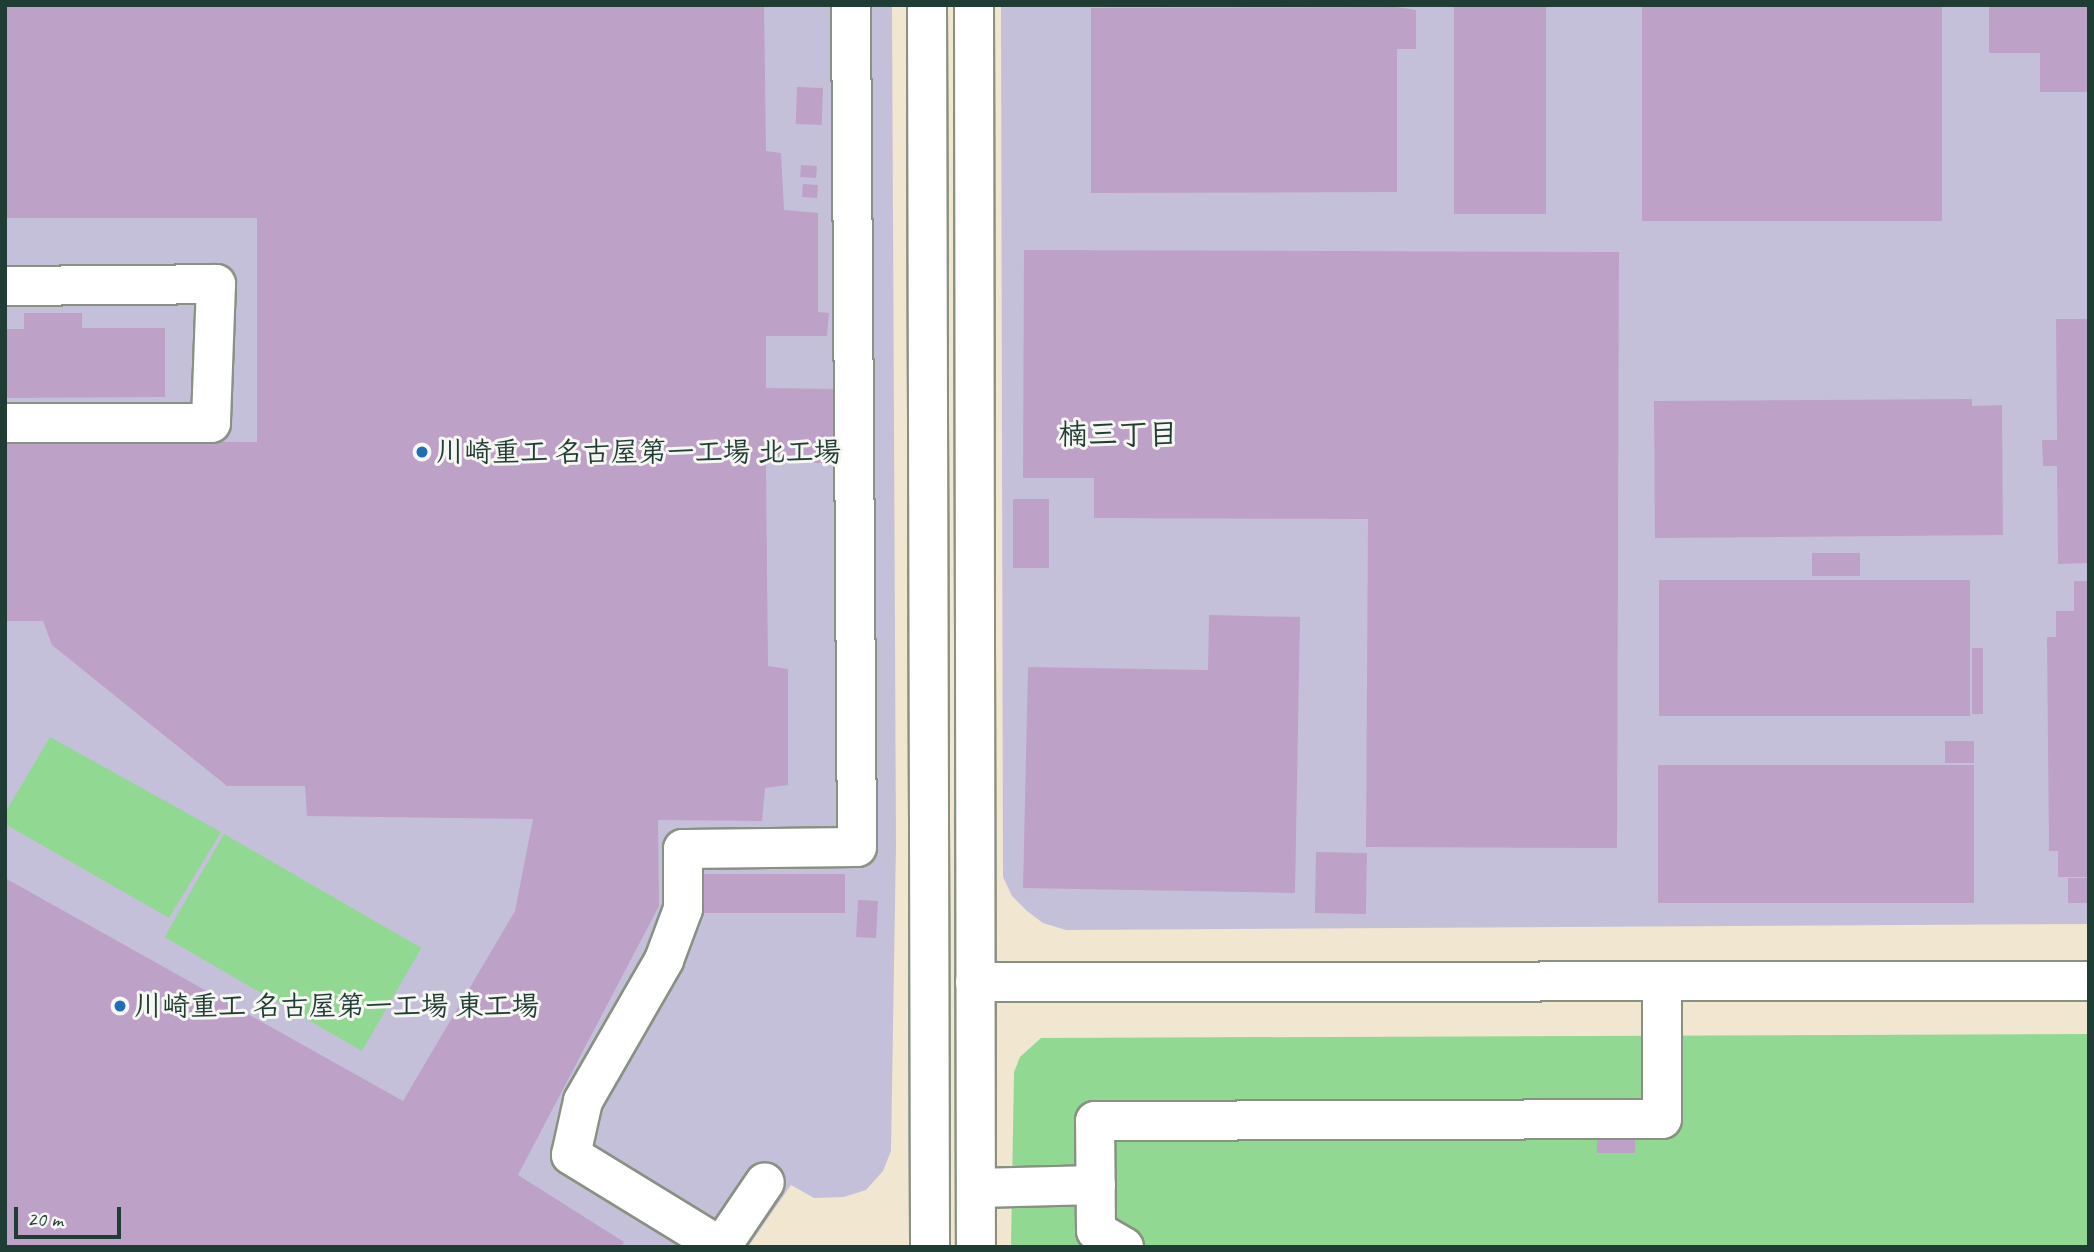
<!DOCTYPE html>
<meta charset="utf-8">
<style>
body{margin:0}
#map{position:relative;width:2094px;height:1252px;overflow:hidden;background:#f1e6cf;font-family:Caveat,"Klee One",sans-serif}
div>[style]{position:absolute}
.industrial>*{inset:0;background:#c5c0da}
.green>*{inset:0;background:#91d892;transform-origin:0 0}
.building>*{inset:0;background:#bda1c7;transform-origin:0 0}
.roads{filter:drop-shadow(2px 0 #889282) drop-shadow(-2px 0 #889282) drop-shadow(0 2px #889282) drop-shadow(0 -2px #889282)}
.minor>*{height:38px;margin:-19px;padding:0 19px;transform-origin:19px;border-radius:19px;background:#fff}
.dots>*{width:19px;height:19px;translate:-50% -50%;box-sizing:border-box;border:4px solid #f6f6f2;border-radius:50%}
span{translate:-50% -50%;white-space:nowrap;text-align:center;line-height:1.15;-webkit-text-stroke:6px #f6f6f2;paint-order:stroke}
.poi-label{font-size:28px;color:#1f3d34;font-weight:700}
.left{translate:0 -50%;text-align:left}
.neighbourhood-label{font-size:30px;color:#1f3d34;font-weight:700}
.frame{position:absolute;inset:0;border:7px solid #1f3d34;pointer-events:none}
.scale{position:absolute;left:14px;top:1207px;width:107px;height:32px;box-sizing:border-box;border:4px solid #1f3d34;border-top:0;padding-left:9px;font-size:21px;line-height:24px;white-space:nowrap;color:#1f3d34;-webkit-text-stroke:5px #f6f6f2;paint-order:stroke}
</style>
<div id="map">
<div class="industrial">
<div style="clip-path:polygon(5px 5px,892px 5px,896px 844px,891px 1151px,883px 1171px,866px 1190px,844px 1197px,814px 1198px,791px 1185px,748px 1247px,5px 1247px)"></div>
<div style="clip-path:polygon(1001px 5px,2089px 5px,2089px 924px,1066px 930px,1043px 923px,1027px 911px,1012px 896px,1003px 877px)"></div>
</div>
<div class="green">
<div style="clip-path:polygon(50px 737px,221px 832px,169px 918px,5px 824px,5px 813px)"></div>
<div style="left:224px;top:834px;width:228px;height:119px;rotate:30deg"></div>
<div style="clip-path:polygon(2089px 1034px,2089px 1247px,1011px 1247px,1014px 1072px,1020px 1057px,1041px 1038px)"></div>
</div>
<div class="building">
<div style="clip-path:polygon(5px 5px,764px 5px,766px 151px,781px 153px,784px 210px,818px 213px,818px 312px,829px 313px,827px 336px,766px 336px,766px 388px,837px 389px,840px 463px,766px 463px,768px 666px,788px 669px,788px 785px,765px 788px,762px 821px,658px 820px,659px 906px,518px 1175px,624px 1242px,621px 1247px,5px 1247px,5px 878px,403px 1101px,515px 911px,533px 819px,307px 816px,305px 786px,227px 786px,52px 645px,43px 621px,5px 621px,5px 440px,257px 442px,257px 218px,5px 218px)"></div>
<div style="left:1454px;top:5px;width:92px;height:209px"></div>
<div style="left:1642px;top:5px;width:300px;height:216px"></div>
<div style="clip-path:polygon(1989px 5px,2089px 5px,2089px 92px,2040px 92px,2040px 53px,1989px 53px)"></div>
<div style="clip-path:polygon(1397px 7px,1416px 10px,1416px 49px,1397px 49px,1397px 192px,1091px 193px,1091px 8px)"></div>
<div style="left:797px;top:87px;width:26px;height:37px;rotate:2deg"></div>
<div style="left:801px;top:165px;width:16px;height:12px;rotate:4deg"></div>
<div style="left:803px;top:184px;width:15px;height:13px;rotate:4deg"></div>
<div style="clip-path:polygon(1024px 250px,1619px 252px,1617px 848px,1366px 847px,1368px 519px,1094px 518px,1094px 478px,1023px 478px)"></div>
<div style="clip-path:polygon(24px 313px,82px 313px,82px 328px,165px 328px,165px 397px,5px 398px,5px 329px,24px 329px)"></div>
<div style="clip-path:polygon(2056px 319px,2089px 319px,2089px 563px,2058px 564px,2057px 466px,2043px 466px,2042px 440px,2057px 440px)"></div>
<div style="clip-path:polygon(1972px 399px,1972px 406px,2002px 405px,2003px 535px,1655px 538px,1654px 401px)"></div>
<div style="left:1013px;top:499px;width:36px;height:69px"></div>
<div style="left:1812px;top:553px;width:48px;height:23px"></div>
<div style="left:1970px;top:580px;width:136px;height:311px;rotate:90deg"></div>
<div style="clip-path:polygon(2074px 581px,2089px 581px,2089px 877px,2058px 877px,2058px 851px,2049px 851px,2047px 637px,2056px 637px,2056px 611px,2074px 611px)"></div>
<div style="clip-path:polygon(1209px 615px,1300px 617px,1295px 893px,1023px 888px,1028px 667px,1208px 670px)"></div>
<div style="left:1972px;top:648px;width:11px;height:66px"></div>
<div style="left:1974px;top:741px;width:22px;height:29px;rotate:90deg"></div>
<div style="left:1974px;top:765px;width:138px;height:316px;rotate:90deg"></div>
<div style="left:1316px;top:852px;width:51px;height:61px;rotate:1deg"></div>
<div style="left:845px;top:874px;width:39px;height:147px;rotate:90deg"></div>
<div style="left:2089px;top:878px;width:25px;height:21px;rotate:90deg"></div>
<div style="left:858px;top:900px;width:20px;height:37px;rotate:3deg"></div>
<div style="left:1597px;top:1132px;width:38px;height:21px"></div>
</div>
<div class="roads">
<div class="minor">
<div style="left:927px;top:5px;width:1242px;rotate:89.86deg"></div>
<div style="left:974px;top:5px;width:1242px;rotate:89.91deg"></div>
<div style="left:5px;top:286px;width:211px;rotate:-0.5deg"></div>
<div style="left:216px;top:284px;width:139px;rotate:92.1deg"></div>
<div style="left:211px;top:423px;width:206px;rotate:180deg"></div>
<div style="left:975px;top:982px;width:1114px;rotate:-0.05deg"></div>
<div style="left:977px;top:1188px;width:119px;rotate:-1.4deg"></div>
<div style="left:721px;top:1247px;width:176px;rotate:-148.5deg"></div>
<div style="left:571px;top:1155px;width:55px;rotate:-77.5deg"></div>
<div style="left:583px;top:1101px;width:163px;rotate:-60.1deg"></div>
<div style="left:664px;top:960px;width:54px;rotate:-69.6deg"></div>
<div style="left:683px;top:909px;width:60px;rotate:-90deg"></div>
<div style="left:683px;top:849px;width:174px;rotate:-0.7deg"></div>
<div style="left:857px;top:847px;width:842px;rotate:-90.41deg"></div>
<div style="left:721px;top:1247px;width:78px;rotate:-55.9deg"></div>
<div style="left:1124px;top:1247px;width:32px;rotate:-150deg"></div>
<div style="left:1096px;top:1231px;width:110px;rotate:-90.5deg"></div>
<div style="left:1095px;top:1121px;width:567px;rotate:-0.2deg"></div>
<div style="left:1662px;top:1119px;width:138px;rotate:-90deg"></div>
</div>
</div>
<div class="dots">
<div style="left:422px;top:452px;background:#1f6fb2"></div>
<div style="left:120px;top:1006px;background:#1f6fb2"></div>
</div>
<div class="poi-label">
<span class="left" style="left:436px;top:452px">川崎重工 名古屋第一工場 北工場</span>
<span class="left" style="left:134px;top:1006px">川崎重工 名古屋第一工場 東工場</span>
</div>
<div class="neighbourhood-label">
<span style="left:1118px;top:434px">楠三丁目</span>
</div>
<div class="frame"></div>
<div class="scale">20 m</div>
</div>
